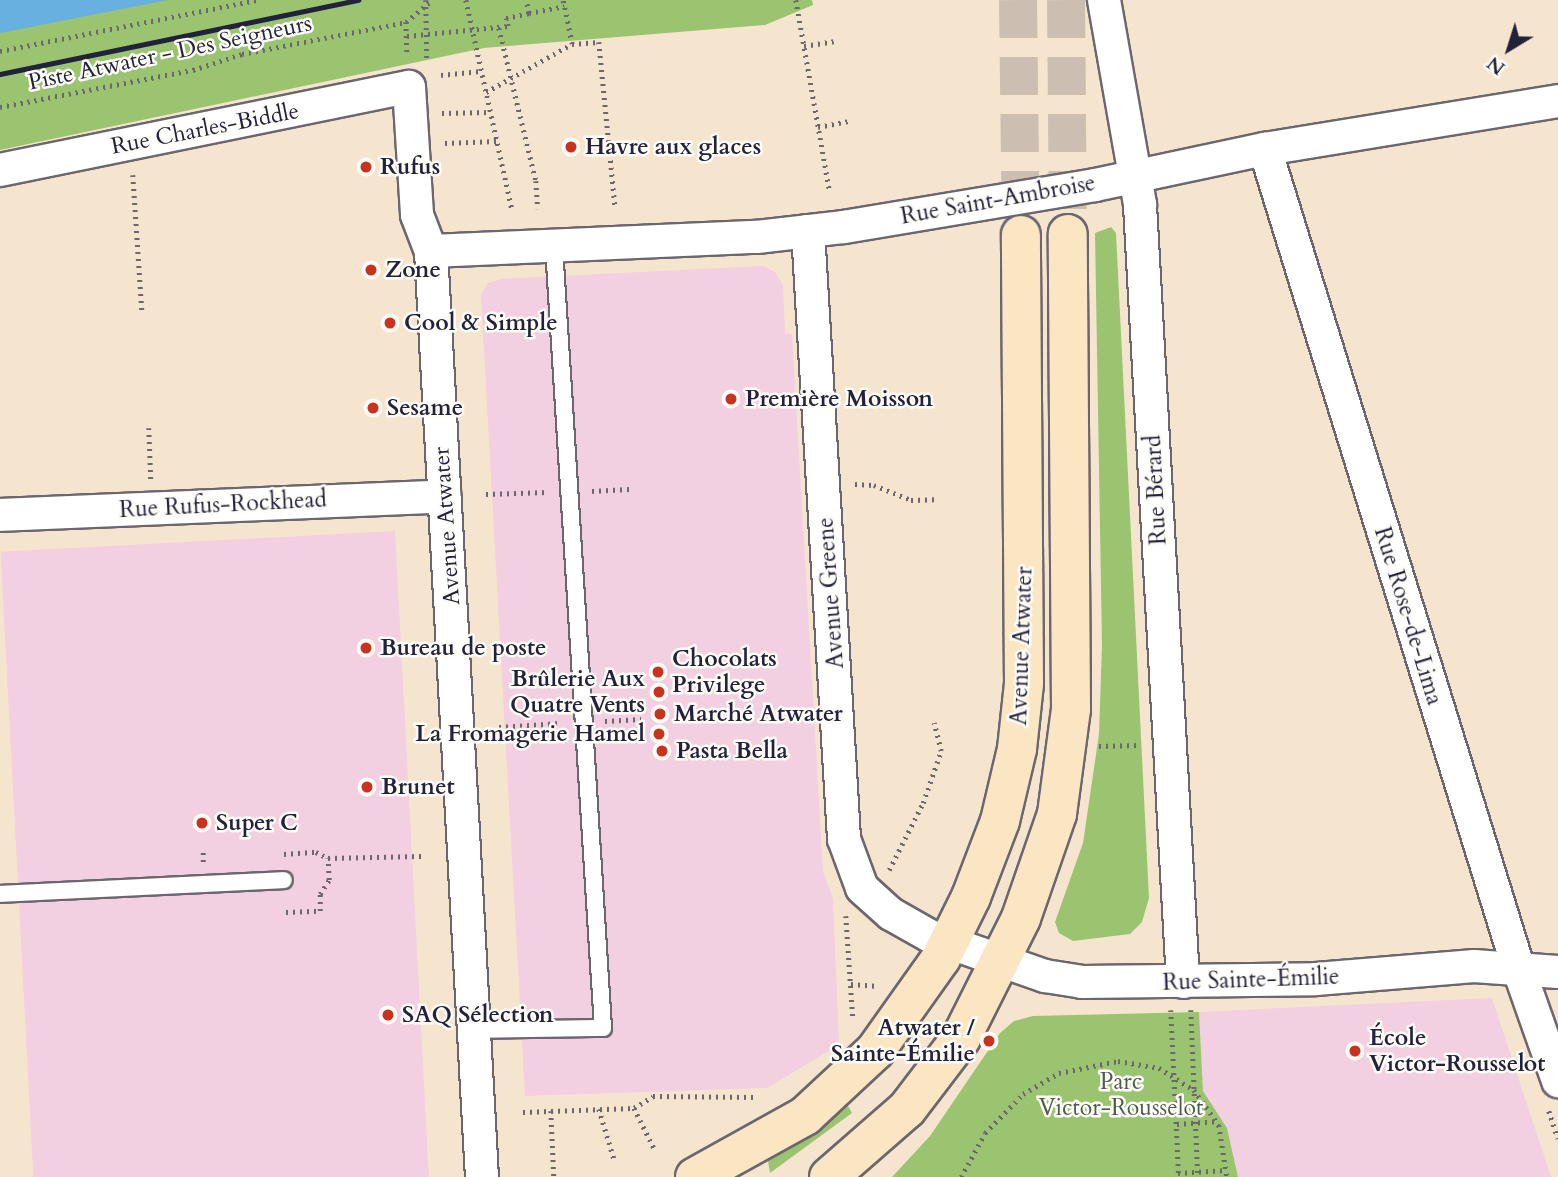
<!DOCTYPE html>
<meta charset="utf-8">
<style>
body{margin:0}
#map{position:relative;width:1558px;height:1177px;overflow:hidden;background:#f6e5ce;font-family:Cardo,serif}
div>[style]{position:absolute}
.built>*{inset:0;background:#f2cfe1;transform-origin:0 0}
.green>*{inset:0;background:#9bc471}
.water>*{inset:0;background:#67b0df}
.secondary-tunnel>*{height:38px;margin-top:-19px;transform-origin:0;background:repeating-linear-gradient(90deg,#ccbeb1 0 38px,transparent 0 57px)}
.path>*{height:4.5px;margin-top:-2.25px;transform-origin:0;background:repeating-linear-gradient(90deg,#6c666e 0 2px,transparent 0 7px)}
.roads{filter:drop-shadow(2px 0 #6c666e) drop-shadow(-2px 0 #6c666e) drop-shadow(0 2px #6c666e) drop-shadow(0 -2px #6c666e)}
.service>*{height:16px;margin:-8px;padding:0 8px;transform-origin:8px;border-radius:8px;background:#fff}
.minor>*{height:32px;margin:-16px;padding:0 16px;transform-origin:16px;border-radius:16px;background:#fff}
.secondary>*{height:38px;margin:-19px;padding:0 19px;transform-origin:19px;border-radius:19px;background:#fbe6c4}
.rail>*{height:5px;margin:-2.5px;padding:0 2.5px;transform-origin:2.5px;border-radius:2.5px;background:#22223b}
.dots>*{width:19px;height:19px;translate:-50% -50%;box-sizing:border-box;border:4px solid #fdfcf7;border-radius:50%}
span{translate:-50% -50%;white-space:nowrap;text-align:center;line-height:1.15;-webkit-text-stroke:5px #fdfcf7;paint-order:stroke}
.street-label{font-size:23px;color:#22223b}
.poi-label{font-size:23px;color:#22223b;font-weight:700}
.left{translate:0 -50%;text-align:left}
.right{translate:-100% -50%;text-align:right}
.park-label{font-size:23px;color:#4c5b4e}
.north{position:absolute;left:1474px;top:14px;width:70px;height:70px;-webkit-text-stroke:5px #fdfcf7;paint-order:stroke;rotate:218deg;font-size:19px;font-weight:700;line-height:28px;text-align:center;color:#22223b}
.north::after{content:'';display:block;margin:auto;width:24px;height:32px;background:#22223b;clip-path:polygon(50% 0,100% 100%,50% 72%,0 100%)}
</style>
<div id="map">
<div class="built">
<div style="clip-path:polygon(763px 266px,775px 272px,783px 285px,785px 334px,792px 334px,823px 872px,833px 898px,839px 1045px,767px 1088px,525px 1096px,481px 295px,488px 283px,500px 279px)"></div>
<div style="left:395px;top:531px;width:647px;height:395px;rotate:87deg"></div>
<div style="clip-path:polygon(1492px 998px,1551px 1177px,1238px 1177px,1227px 1128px,1203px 1091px,1199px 1012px)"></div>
</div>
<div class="green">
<div style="clip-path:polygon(0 0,812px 0,813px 5px,765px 25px,484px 48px,0 150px)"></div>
<div style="clip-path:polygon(1111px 227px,1116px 233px,1149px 898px,1142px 922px,1130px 934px,1073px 941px,1059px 933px,1055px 922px,1083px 843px,1099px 734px,1102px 646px,1095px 233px)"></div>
<div style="clip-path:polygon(1199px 1012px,1203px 1091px,1227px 1128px,1238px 1177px,892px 1177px,930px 1136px,1000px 1033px,1014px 1021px,1033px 1016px)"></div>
<div style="clip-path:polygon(848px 1106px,852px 1113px,770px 1173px,768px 1161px)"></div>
</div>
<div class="water">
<div style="clip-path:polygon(0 0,168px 0,0 33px)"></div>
</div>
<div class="secondary-tunnel">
<div style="left:1018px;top:0;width:235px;rotate:89.3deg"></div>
<div style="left:1066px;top:0;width:234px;rotate:89.5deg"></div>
</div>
<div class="path">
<div style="left:426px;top:0;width:62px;rotate:89.1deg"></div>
<div style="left:466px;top:0;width:215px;rotate:77.6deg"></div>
<div style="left:796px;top:0;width:195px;rotate:80deg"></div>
<div style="left:529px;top:13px;width:36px;rotate:-11deg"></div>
<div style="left:406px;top:22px;width:33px;rotate:88deg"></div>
<div style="left:499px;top:28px;width:157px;rotate:76.4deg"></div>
<div style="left:536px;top:181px;width:28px;rotate:86deg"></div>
<div style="left:407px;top:36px;width:101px;rotate:-5.7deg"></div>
<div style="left:508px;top:26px;width:8px;rotate:-104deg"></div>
<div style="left:506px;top:18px;width:24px;rotate:-12deg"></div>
<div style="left:529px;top:13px;width:13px;rotate:-103deg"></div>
<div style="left:572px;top:44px;width:27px;rotate:-4deg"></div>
<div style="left:599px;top:42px;width:164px;rotate:84.4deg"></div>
<div style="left:804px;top:46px;width:30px;rotate:-9deg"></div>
<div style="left:0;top:51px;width:262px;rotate:-11.2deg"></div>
<div style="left:441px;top:75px;width:40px;rotate:-5.7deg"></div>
<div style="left:486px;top:92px;width:98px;rotate:-29.2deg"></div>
<div style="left:572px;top:44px;width:45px;rotate:-101.6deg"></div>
<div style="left:0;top:107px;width:197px;rotate:-10.9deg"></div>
<div style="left:193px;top:70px;width:52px;rotate:-18.1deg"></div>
<div style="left:242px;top:54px;width:167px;rotate:-11deg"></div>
<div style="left:406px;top:22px;width:34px;rotate:-40deg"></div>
<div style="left:442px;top:113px;width:48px;rotate:-1.2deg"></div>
<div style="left:818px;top:127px;width:31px;rotate:-11deg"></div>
<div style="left:445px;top:143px;width:52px;rotate:-2.2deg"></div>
<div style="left:133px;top:175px;width:136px;rotate:86.2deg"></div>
<div style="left:149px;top:428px;width:51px;rotate:87.8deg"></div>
<div style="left:855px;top:484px;width:19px;rotate:3deg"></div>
<div style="left:874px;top:485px;width:40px;rotate:22deg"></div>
<div style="left:911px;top:500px;width:25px;rotate:-2deg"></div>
<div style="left:592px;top:491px;width:37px;rotate:-3deg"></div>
<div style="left:486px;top:494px;width:62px;rotate:-1.8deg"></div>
<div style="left:605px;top:721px;width:36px;rotate:-3deg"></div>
<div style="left:499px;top:727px;width:62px;rotate:-3.7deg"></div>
<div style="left:1099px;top:746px;width:40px;rotate:-1.4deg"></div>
<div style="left:284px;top:854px;width:32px;rotate:-4deg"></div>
<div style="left:316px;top:852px;width:13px;rotate:27deg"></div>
<div style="left:328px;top:858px;width:93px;rotate:-1.2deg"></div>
<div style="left:203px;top:862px;width:13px;rotate:-90deg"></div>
<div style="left:889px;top:870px;width:75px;rotate:-63.1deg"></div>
<div style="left:923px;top:803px;width:55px;rotate:-70.9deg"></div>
<div style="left:941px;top:751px;width:29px;rotate:-104deg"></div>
<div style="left:286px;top:912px;width:34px;rotate:-2deg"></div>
<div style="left:320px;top:911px;width:17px;rotate:-90deg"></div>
<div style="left:320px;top:894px;width:17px;rotate:-57deg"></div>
<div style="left:329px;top:880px;width:22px;rotate:-93deg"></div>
<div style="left:846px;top:916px;width:103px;rotate:86.1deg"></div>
<div style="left:851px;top:984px;width:27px;rotate:4deg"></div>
<div style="left:1171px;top:1010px;width:167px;rotate:87.3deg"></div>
<div style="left:1191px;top:1010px;width:167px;rotate:87.6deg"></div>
<div style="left:634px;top:1108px;width:22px;rotate:-32deg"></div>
<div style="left:653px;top:1096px;width:105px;rotate:0.5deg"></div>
<div style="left:599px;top:1109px;width:55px;rotate:73.2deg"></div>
<div style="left:551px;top:1111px;width:66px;rotate:87.4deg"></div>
<div style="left:1549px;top:1111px;width:29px;rotate:72deg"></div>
<div style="left:523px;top:1112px;width:111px;rotate:-2.1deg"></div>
<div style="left:634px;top:1108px;width:45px;rotate:63.4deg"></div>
<div style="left:1177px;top:1124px;width:39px;rotate:-4deg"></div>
<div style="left:1178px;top:1173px;width:49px;rotate:-3.5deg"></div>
<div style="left:961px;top:1177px;width:50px;rotate:-61.4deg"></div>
<div style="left:985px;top:1133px;width:54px;rotate:-45.7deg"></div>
<div style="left:1023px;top:1094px;width:42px;rotate:-30.3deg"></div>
<div style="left:1059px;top:1073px;width:60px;rotate:-11.5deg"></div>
<div style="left:1118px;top:1061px;width:42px;rotate:9.7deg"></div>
<div style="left:1159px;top:1068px;width:41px;rotate:32.2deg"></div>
<div style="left:1194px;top:1090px;width:43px;rotate:54.5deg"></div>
<div style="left:1219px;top:1125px;width:53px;rotate:81.3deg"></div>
</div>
<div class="roads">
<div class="service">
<div style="left:0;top:894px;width:284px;rotate:-2.8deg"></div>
<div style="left:475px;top:1030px;width:128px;rotate:-0.9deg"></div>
<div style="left:603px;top:1028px;width:784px;rotate:-93.59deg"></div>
</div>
<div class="minor">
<div style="left:1104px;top:0;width:208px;rotate:80deg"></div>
<div style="left:1140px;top:205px;width:778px;rotate:86.83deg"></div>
<div style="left:1265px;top:149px;width:859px;rotate:72.81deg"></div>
<div style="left:1519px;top:970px;width:118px;rotate:70.6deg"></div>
<div style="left:0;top:170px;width:417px;rotate:-11.5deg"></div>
<div style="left:409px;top:87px;width:128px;rotate:86.4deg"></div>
<div style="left:417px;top:215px;width:39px;rotate:69deg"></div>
<div style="left:431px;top:251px;width:927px;rotate:86.85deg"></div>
<div style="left:808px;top:231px;width:609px;rotate:86.61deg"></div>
<div style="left:844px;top:839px;width:52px;rotate:69.8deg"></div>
<div style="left:862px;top:888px;width:39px;rotate:42deg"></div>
<div style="left:891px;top:914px;width:45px;rotate:29.4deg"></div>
<div style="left:930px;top:936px;width:122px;rotate:19.2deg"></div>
<div style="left:1045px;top:976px;width:37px;rotate:9deg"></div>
<div style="left:1082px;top:982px;width:234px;rotate:-0.7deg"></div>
<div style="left:1316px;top:979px;width:159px;rotate:-4.7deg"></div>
<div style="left:1474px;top:966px;width:84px;rotate:4.1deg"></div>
<div style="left:431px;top:251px;width:326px;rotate:-2.5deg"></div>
<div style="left:757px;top:237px;width:88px;rotate:-6.6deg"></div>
<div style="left:844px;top:227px;width:254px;rotate:-9.5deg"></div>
<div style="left:1095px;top:185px;width:174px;rotate:-12deg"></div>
<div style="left:1265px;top:149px;width:297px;rotate:-9.3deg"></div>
<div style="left:0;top:515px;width:445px;rotate:-2.4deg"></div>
</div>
<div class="secondary">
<div style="left:695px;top:1177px;width:126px;rotate:-29deg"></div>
<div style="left:805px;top:1116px;width:96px;rotate:-42.9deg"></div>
<div style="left:875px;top:1051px;width:114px;rotate:-54.6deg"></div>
<div style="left:941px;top:958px;width:68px;rotate:-63.8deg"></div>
<div style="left:971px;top:897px;width:81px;rotate:-69.1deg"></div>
<div style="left:1000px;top:821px;width:74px;rotate:-76.7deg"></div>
<div style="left:1017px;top:749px;width:65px;rotate:-83.9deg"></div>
<div style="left:1024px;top:684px;width:449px;rotate:-90.4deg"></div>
<div style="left:829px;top:1177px;width:103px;rotate:-41.1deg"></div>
<div style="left:907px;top:1109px;width:89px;rotate:-52.7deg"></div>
<div style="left:961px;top:1038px;width:134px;rotate:-63.4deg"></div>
<div style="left:1021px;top:918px;width:110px;rotate:-70.9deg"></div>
<div style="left:1057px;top:814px;width:106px;rotate:-82.4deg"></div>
<div style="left:1071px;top:709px;width:475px;rotate:-90.4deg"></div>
</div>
</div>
<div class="rail">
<div style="left:0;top:74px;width:366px;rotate:-11.7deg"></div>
</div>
<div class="dots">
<div style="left:571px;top:147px;background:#c8321e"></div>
<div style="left:366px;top:167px;background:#c8321e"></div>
<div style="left:371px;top:270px;background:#c8321e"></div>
<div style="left:390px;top:323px;background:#c8321e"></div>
<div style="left:731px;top:399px;background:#c8321e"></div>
<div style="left:373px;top:408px;background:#c8321e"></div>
<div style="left:366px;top:648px;background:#c8321e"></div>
<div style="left:658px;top:672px;background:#c8321e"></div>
<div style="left:659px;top:692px;background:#c8321e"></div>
<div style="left:660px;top:714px;background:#c8321e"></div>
<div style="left:659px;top:734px;background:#c8321e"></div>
<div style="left:662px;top:751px;background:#c8321e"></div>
<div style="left:367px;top:787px;background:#c8321e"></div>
<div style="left:202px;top:823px;background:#c8321e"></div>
<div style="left:388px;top:1015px;background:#c8321e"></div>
<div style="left:989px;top:1041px;background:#c8321e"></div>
<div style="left:1355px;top:1051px;background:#c8321e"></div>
</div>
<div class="street-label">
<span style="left:170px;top:53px;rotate:-12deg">Piste Atwater - Des Seigneurs</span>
<span style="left:205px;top:129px;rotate:-11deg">Rue Charles-Biddle</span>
<span style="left:998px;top:200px;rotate:-10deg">Rue Saint-Ambroise</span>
<span style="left:1156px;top:490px;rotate:-93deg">Rue Bérard</span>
<span style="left:223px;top:505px;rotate:-3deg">Rue Rufus-Rockhead</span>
<span style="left:447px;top:526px;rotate:-94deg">Avenue Atwater</span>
<span style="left:831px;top:593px;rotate:-94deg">Avenue Greene</span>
<span style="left:1408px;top:616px;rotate:73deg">Rue Rose-de-Lima</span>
<span style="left:1022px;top:646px;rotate:-88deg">Avenue Atwater</span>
<span style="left:1251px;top:980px;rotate:-2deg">Rue Sainte-Émilie</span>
</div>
<div class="poi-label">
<span class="left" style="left:585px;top:147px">Havre aux glaces</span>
<span class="left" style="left:380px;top:167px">Rufus</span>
<span class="left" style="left:385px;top:270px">Zone</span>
<span class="left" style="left:404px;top:323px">Cool &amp; Simple</span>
<span class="left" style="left:745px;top:399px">Première Moisson</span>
<span class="left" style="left:387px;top:408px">Sesame</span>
<span class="left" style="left:380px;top:648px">Bureau de poste</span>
<span class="left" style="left:672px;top:672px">Chocolats<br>Privilege</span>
<span class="right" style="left:645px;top:692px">Brûlerie Aux<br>Quatre Vents</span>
<span class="left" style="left:674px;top:714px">Marché Atwater</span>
<span class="right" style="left:645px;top:734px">La Fromagerie Hamel</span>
<span class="left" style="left:676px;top:751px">Pasta Bella</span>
<span class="left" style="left:381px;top:787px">Brunet</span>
<span class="left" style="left:216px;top:823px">Super C</span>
<span class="left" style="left:402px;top:1015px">SAQ Sélection</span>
<span class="right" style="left:975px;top:1041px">Atwater /<br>Sainte-Émilie</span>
<span class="left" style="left:1369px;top:1051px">École<br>Victor-Rousselot</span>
</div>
<div class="park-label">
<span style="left:1121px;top:1095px">Parc<br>Victor-Rousselot</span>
</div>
<div class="north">N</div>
</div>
